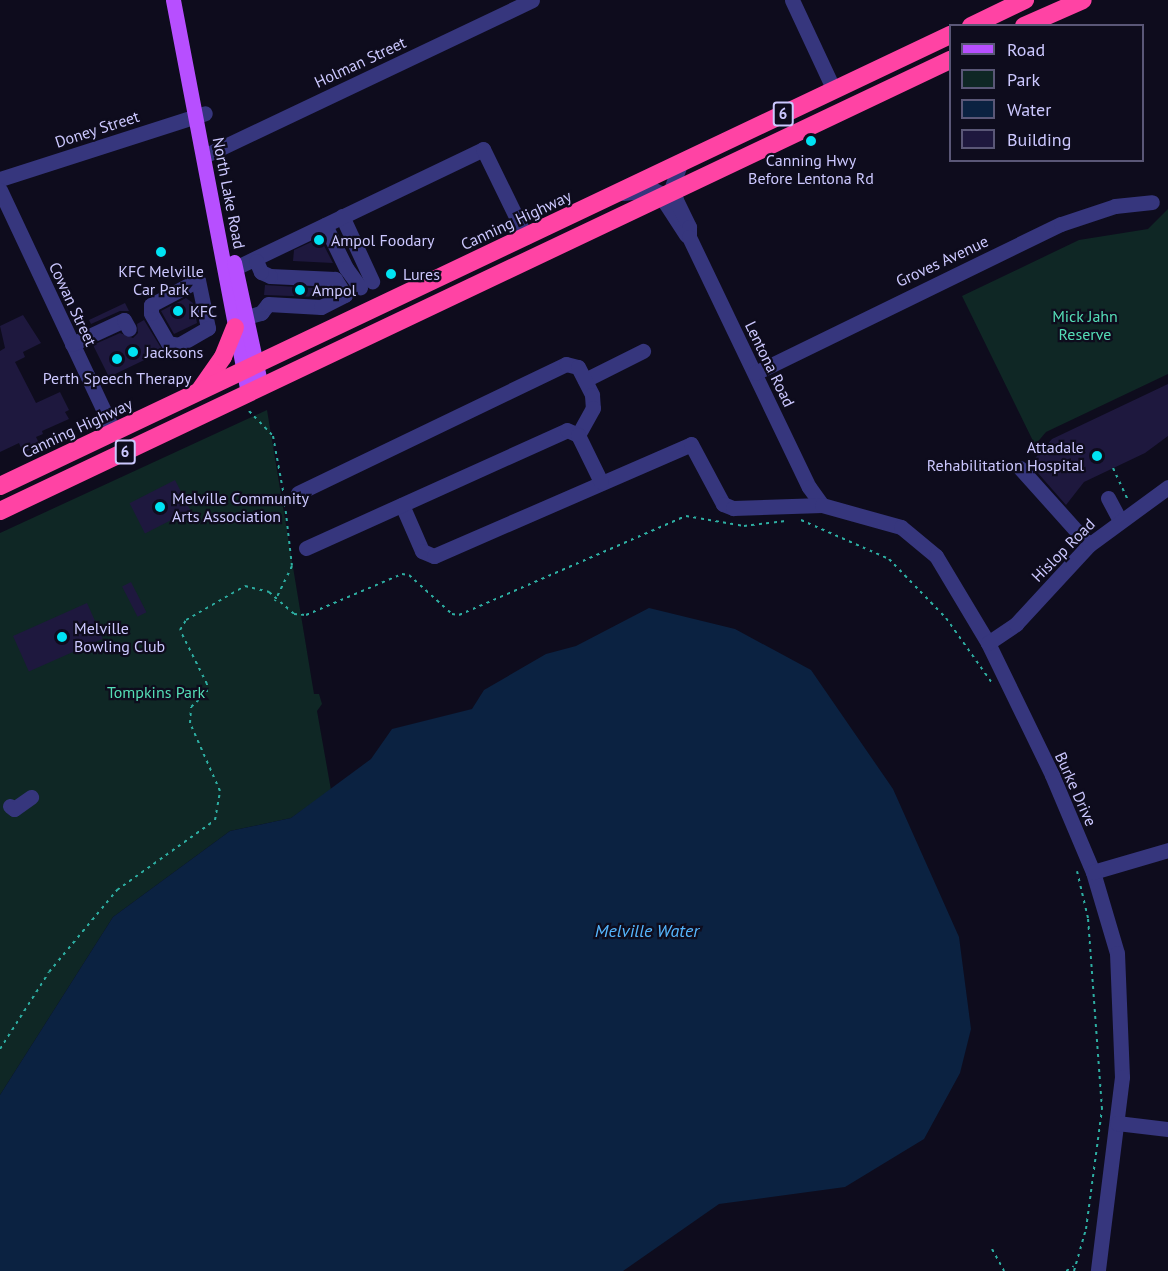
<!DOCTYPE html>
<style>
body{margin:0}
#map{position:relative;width:1168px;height:1271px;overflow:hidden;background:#0e0c1d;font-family:"PT Sans",sans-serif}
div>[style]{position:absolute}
.green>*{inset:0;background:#0f2725}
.water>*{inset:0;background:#0b2241}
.building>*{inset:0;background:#1e183e;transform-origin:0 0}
.path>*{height:2px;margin-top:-1px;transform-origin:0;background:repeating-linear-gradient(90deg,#2daea2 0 3px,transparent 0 7.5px)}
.minor>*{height:15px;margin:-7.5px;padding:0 7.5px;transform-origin:7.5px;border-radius:7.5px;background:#36367d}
.major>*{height:15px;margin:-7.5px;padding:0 7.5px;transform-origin:7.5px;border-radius:7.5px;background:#b74fff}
.highway>*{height:18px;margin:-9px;padding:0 9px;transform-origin:9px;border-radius:9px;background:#ff43a4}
.dots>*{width:16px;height:16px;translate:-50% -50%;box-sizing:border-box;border:3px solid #0e0c1d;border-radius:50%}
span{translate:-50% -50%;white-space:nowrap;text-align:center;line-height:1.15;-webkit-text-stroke:4.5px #0e0c1d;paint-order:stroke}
.shield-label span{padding:2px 4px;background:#0e0c1d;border:2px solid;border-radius:4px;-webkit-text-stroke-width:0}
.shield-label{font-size:15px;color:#ccc8ff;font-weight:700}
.street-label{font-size:16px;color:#ccc8ff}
.poi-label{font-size:16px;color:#ccc8ff}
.left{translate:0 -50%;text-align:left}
.right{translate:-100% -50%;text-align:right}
.park-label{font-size:16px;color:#55deb7}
.water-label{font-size:18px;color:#56b7ff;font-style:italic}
.legend{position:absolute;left:949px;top:24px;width:195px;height:138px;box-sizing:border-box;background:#0e0c1d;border:2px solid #5a5777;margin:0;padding:8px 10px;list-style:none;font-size:18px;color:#ccc8ff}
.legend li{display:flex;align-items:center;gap:12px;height:30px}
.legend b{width:30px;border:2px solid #5a5777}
</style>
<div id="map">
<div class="green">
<div style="clip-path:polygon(1168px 209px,1168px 374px,1046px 432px,1035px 445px,962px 296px,1079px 240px,1148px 229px)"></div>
<div style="clip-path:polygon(267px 410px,314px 694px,319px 694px,322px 704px,317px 711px,331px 790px,291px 818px,230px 831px,113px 917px,0 1095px,0 533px)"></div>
</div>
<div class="water">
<div style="clip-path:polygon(649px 608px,735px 629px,811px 670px,893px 789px,959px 937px,971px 1029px,960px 1073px,924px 1139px,845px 1187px,719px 1204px,623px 1271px,0 1271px,0 1095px,113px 917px,230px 831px,291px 818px,371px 759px,392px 729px,472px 709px,484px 690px,546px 654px,576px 646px)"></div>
</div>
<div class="building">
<div style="clip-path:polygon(320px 238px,333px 263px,293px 261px,294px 250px)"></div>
<div style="clip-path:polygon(265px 285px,329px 289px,331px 291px,319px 297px,264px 295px)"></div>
<div style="clip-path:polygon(186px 298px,193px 303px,197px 323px,174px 334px,161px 311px)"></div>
<div style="clip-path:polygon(125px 303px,129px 311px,120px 311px,91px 324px,89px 320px)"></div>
<div style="clip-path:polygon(23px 315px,41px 343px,23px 352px,25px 357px,15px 362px,36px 403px,60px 392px,69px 410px,65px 412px,69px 419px,42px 431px,43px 434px,36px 437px,40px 445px,23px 453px,19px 443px,0 452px,0 351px,5px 348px,0 326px)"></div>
<div style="clip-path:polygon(144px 320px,163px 351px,109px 377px,93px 345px,120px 333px,133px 338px,138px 333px,137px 324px)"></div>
<div style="clip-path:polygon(1168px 384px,1168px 436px,1145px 453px,1084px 482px,1066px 505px,1030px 464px,1052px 439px)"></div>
<div style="left:175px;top:480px;width:34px;height:51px;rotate:63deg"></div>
<div style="left:131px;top:582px;width:34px;height:10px;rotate:63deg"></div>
<div style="left:87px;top:603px;width:39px;height:81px;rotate:66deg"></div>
</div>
<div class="path">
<div style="left:249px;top:411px;width:35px;rotate:46deg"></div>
<div style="left:273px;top:436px;width:61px;rotate:79.6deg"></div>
<div style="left:284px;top:496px;width:70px;rotate:83.5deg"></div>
<div style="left:292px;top:566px;width:39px;rotate:116deg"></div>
<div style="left:1113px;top:468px;width:35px;rotate:65deg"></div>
<div style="left:801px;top:520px;width:96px;rotate:23.9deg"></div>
<div style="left:889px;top:559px;width:82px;rotate:46deg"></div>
<div style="left:946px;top:618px;width:80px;rotate:54.7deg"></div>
<div style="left:0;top:1049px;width:91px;rotate:-57.5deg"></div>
<div style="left:49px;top:972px;width:107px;rotate:-50.3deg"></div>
<div style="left:117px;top:890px;width:120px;rotate:-35.5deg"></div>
<div style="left:215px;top:820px;width:29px;rotate:-80deg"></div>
<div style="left:220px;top:791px;width:74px;rotate:-113.8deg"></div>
<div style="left:190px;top:723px;width:16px;rotate:-86deg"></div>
<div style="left:191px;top:707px;width:22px;rotate:-43deg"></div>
<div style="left:207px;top:692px;width:8px;rotate:-90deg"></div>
<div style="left:207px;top:684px;width:60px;rotate:-116.6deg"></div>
<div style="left:180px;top:630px;width:12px;rotate:-59deg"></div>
<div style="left:186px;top:620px;width:68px;rotate:-30deg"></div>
<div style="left:245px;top:586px;width:25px;rotate:14deg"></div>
<div style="left:269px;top:592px;width:33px;rotate:41deg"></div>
<div style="left:294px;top:614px;width:12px;rotate:5deg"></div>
<div style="left:306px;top:615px;width:104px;rotate:-23.1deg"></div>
<div style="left:402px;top:574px;width:7px;rotate:8deg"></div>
<div style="left:409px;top:575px;width:58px;rotate:42.2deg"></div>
<div style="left:452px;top:614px;width:7px;rotate:8deg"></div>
<div style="left:459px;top:615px;width:248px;rotate:-23.6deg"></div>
<div style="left:686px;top:516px;width:59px;rotate:9.8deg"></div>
<div style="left:744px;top:526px;width:42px;rotate:-6.8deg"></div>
<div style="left:992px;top:1249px;width:25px;rotate:61deg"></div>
<div style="left:1066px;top:1271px;width:9px;rotate:-32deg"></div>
<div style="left:1074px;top:1271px;width:44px;rotate:-74.1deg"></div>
<div style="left:1086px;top:1229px;width:121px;rotate:-82.4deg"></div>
<div style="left:1102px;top:1109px;width:192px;rotate:-94.2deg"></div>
<div style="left:1088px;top:918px;width:48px;rotate:-103.2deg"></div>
</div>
<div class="minor">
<div style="left:792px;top:0;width:99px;rotate:65deg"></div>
<div style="left:204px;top:156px;width:363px;rotate:-25.4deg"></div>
<div style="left:680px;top:164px;width:42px;rotate:109.3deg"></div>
<div style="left:666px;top:204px;width:37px;rotate:57deg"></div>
<div style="left:0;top:179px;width:215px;rotate:-17.8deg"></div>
<div style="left:0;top:190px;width:268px;rotate:64.8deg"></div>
<div style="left:623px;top:193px;width:31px;rotate:-6deg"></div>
<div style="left:654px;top:190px;width:24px;rotate:24deg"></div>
<div style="left:676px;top:200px;width:30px;rotate:64deg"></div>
<div style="left:689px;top:227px;width:10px;rotate:90deg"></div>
<div style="left:689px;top:237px;width:277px;rotate:64.4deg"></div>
<div style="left:809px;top:487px;width:22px;rotate:54deg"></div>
<div style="left:342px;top:216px;width:72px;rotate:65.2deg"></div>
<div style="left:325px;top:225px;width:48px;rotate:64deg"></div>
<div style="left:346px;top:268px;width:24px;rotate:54deg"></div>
<div style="left:235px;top:268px;width:275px;rotate:-25.6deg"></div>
<div style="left:483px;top:149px;width:98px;rotate:64deg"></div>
<div style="left:198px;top:280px;width:49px;rotate:78.2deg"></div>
<div style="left:208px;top:328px;width:34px;rotate:150deg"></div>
<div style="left:179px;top:345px;width:11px;rotate:-170deg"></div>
<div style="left:168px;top:343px;width:34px;rotate:-120deg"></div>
<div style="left:151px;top:313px;width:8px;rotate:-90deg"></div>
<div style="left:151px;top:305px;width:53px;rotate:-28deg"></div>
<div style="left:246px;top:317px;width:16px;rotate:-15deg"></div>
<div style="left:261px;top:313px;width:11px;rotate:-52deg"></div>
<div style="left:268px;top:304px;width:53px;rotate:3.2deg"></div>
<div style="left:321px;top:307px;width:27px;rotate:-27deg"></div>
<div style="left:345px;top:295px;width:19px;rotate:-122deg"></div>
<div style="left:335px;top:279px;width:65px;rotate:-177.4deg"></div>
<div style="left:270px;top:276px;width:10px;rotate:-156deg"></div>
<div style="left:261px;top:272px;width:12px;rotate:-114deg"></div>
<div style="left:72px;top:344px;width:57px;rotate:-24.8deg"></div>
<div style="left:124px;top:320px;width:10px;rotate:61deg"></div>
<div style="left:755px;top:373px;width:340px;rotate:-26deg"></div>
<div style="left:1061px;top:224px;width:57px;rotate:-18.4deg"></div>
<div style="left:1115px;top:206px;width:37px;rotate:-6deg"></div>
<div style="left:585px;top:380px;width:65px;rotate:-26.6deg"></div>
<div style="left:1020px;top:468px;width:103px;rotate:48.1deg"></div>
<div style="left:298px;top:493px;width:297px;rotate:-25.7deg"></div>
<div style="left:566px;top:364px;width:12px;rotate:14deg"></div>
<div style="left:578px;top:367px;width:31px;rotate:63deg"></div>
<div style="left:592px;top:395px;width:13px;rotate:86deg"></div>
<div style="left:593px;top:408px;width:31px;rotate:119deg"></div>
<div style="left:1108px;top:498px;width:26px;rotate:62deg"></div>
<div style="left:402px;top:505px;width:50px;rotate:66.5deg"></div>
<div style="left:422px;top:551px;width:13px;rotate:23deg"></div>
<div style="left:434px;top:556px;width:280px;rotate:-23.5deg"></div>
<div style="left:691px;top:444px;width:68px;rotate:61.9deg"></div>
<div style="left:723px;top:504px;width:11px;rotate:22deg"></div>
<div style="left:733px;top:508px;width:89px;rotate:-1.9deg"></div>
<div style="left:822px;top:505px;width:82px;rotate:15.6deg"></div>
<div style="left:901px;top:527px;width:45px;rotate:39.6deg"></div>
<div style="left:936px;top:556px;width:101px;rotate:59.1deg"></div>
<div style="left:988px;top:643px;width:147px;rotate:64.1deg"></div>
<div style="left:1052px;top:775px;width:105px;rotate:67.1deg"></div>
<div style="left:1093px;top:872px;width:84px;rotate:73.5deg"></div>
<div style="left:1117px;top:953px;width:124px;rotate:87.7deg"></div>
<div style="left:1122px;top:1077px;width:195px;rotate:97.1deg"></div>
<div style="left:306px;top:548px;width:286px;rotate:-24.3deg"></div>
<div style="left:567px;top:430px;width:12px;rotate:24deg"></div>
<div style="left:578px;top:435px;width:52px;rotate:63.9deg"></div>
<div style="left:988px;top:643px;width:34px;rotate:-34deg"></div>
<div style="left:1016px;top:624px;width:108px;rotate:-47.3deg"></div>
<div style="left:1089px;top:545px;width:98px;rotate:-36.3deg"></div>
<div style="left:10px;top:806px;width:5px;rotate:37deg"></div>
<div style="left:14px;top:809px;width:21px;rotate:-35deg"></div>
<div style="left:1093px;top:872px;width:78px;rotate:-16.3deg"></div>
<div style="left:1117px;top:1123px;width:51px;rotate:6.7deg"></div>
</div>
<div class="major">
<div style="left:173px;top:0;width:400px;rotate:79.2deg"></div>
<div style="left:234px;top:262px;width:128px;rotate:77.8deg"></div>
</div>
<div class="highway">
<div style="left:971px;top:26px;width:60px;rotate:-25.7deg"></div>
<div style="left:1024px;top:26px;width:64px;rotate:-23.8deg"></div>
<div style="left:200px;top:390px;width:40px;rotate:-55.1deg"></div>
<div style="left:223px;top:357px;width:32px;rotate:-68deg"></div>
<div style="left:0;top:486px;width:1052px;rotate:-25.4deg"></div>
<div style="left:0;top:511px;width:1052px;rotate:-25.4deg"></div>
</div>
<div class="dots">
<div style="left:811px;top:141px;background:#00e3f3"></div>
<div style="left:319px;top:240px;background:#00e3f3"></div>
<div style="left:161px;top:252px;background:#00e3f3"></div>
<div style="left:391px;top:274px;background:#00e3f3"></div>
<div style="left:300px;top:290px;background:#00e3f3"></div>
<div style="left:178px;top:311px;background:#00e3f3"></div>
<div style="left:133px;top:352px;background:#00e3f3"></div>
<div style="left:117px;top:359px;background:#00e3f3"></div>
<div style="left:1097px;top:456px;background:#00e3f3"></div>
<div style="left:160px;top:507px;background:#00e3f3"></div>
<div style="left:62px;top:637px;background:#00e3f3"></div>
</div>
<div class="shield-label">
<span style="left:783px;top:114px">6</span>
<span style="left:125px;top:452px">6</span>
</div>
<div class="street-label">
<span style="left:360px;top:62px;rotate:-25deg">Holman Street</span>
<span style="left:97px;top:129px;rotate:-18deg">Doney Street</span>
<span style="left:229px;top:193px;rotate:79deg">North Lake Road</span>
<span style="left:516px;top:220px;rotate:-25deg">Canning Highway</span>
<span style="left:942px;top:261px;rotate:-25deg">Groves Avenue</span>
<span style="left:73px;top:304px;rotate:65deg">Cowan Street</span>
<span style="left:770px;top:364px;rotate:64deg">Lentona Road</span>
<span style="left:77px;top:428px;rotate:-25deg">Canning Highway</span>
<span style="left:1063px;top:550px;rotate:-45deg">Hislop Road</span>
<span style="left:1076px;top:789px;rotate:66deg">Burke Drive</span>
</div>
<div class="poi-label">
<span style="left:811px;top:169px">Canning Hwy<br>Before Lentona Rd</span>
<span class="left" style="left:331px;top:240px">Ampol Foodary</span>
<span style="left:161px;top:280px">KFC Melville<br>Car Park</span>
<span class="left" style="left:403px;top:274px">Lures</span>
<span class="left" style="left:312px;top:290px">Ampol</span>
<span class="left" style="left:190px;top:311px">KFC</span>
<span class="left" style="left:145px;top:352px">Jacksons</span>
<span style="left:117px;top:378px">Perth Speech Therapy</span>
<span class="right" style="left:1084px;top:456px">Attadale<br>Rehabilitation Hospital</span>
<span class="left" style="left:172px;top:507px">Melville Community<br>Arts Association</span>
<span class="left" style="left:74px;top:637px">Melville<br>Bowling Club</span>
</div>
<div class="park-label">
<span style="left:1085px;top:325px">Mick Jahn<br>Reserve</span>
<span style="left:156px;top:692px">Tompkins Park</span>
</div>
<div class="water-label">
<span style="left:647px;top:931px">Melville Water</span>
</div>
<ul class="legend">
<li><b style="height:8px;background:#b74fff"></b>Road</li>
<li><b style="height:16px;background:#0f2725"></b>Park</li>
<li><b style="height:16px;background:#0b2241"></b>Water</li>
<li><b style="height:16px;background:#1e183e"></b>Building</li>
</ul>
</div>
